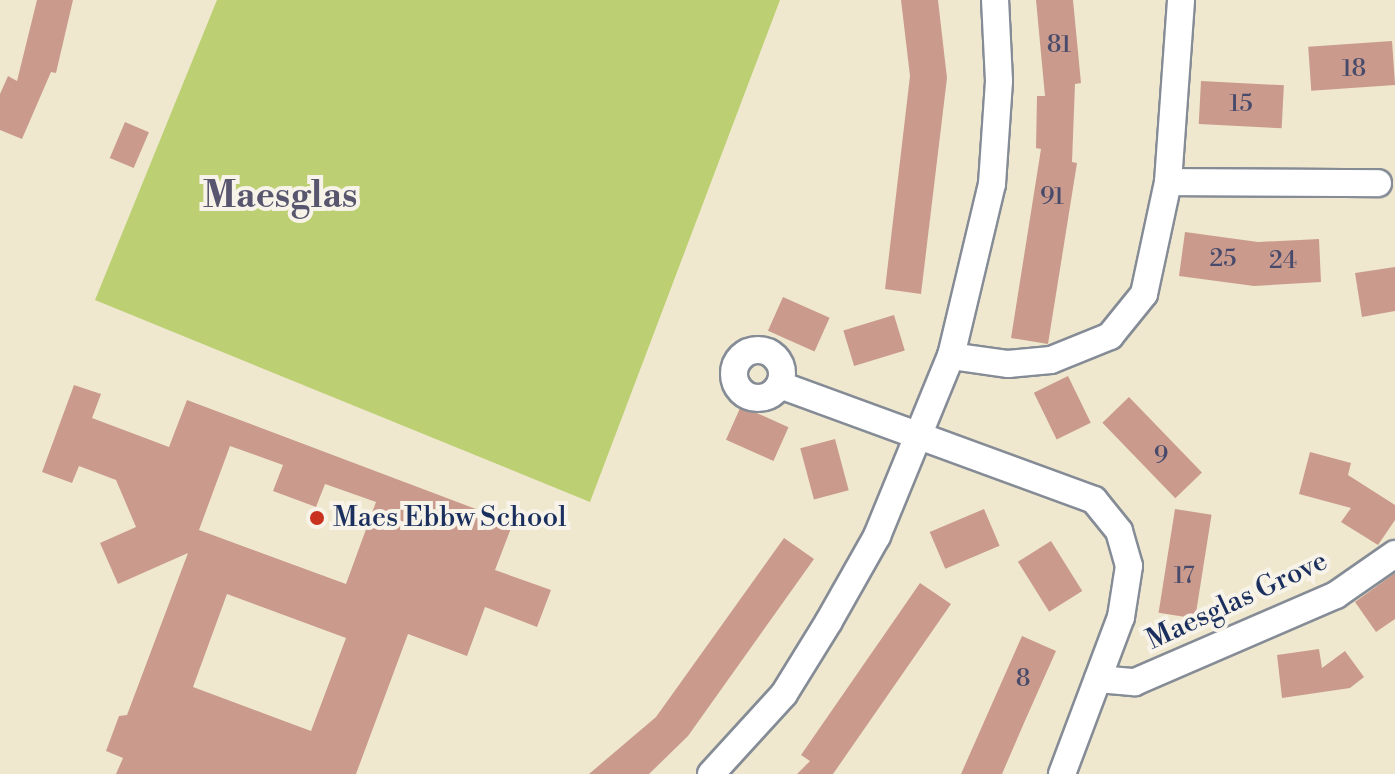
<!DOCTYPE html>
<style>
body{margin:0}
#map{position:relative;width:1395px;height:774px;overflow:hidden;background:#efe8cf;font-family:"Libre Bodoni",serif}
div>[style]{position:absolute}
.green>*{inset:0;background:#bccf72}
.building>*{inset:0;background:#ca9b8d;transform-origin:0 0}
.roads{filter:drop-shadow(2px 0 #858c96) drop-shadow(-2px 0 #858c96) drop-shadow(0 2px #858c96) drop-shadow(0 -2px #858c96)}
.minor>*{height:26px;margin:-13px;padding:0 13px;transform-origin:13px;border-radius:13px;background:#fff}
.minor>.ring{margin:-13px;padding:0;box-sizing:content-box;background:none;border:26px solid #fff;border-radius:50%}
.dots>*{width:22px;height:22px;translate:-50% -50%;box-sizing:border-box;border:4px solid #f7f3e8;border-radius:50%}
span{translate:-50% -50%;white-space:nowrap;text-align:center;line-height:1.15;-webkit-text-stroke:8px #f7f3e8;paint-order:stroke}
.number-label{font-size:24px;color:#474a6a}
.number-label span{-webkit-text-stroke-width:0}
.poi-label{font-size:28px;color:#1b2f5e}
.left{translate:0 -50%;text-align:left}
.street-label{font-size:28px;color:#1b2f5e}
.district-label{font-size:36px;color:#58556e;font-weight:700}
</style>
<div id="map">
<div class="green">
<div style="clip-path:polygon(217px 0,780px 0,590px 502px,95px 300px)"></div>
</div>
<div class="building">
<div style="clip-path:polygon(37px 0,73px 0,56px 73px,51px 72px,22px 139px,0 130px,0 94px,8px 76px,17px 81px)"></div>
<div style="clip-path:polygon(901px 0,938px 0,947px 78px,921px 294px,885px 289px,910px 76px)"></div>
<div style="clip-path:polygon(1036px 0,1073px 0,1081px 83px,1075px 84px,1072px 162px,1077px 163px,1048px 344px,1011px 338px,1041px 149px,1036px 148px,1037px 96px,1045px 96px)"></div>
<div style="left:1392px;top:41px;width:44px;height:84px;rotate:86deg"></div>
<div style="left:1201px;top:81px;width:83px;height:43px;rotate:3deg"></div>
<div style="left:125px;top:122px;width:26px;height:39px;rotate:23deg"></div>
<div style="clip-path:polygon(1185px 232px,1258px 242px,1319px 239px,1321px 282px,1254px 286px,1179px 276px)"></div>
<div style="clip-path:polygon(1395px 267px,1395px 311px,1362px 317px,1355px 273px)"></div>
<div style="left:783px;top:297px;width:51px;height:37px;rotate:24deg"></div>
<div style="left:894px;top:315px;width:37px;height:53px;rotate:73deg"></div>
<div style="left:1068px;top:376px;width:52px;height:38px;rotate:64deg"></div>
<div style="clip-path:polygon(evenodd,74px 385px,101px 394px,92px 418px,169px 447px,187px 400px,513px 523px,495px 570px,551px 590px,537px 627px,485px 607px,467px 656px,408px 634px,356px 774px,116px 774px,123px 758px,106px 751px,119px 716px,127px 715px,188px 553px,118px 584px,100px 543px,136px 527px,116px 480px,79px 466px,72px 483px,42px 472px,74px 385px,230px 446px,283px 465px,273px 491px,316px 507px,325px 484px,376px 502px,346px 584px,199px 530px,230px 446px,74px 385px,227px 594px,346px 638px,311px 731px,193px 687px,227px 594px)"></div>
<div style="left:1129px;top:397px;width:105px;height:37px;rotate:46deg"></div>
<div style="left:741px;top:406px;width:52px;height:37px;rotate:24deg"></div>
<div style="left:835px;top:439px;width:53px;height:36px;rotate:75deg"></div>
<div style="clip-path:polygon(1310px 452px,1351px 463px,1348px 475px,1395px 505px,1395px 520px,1378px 545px,1341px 522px,1351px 508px,1299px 494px)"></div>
<div style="left:984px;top:509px;width:40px;height:59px;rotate:67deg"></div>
<div style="left:1175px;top:509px;width:37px;height:105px;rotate:9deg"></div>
<div style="clip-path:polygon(784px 538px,814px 559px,688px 736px,649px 774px,589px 774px,656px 717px)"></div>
<div style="left:1051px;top:541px;width:59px;height:39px;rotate:58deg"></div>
<div style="clip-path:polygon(1395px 573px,1395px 619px,1376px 632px,1355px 602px)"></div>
<div style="clip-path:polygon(920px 583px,951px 604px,833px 774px,797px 774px,810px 761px,801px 755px)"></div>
<div style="clip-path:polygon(1022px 636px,1056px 651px,1024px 723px,1002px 774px,961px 774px)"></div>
<div style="clip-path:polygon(1319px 649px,1322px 668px,1345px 651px,1364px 677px,1350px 688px,1282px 698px,1277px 655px)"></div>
</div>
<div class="roads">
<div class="minor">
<div style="left:1168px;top:182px;width:210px;rotate:0.3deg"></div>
<div class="ring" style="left:734px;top:350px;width:22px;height:22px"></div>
<div style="left:951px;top:356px;width:58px;rotate:8deg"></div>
<div style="left:1008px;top:364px;width:43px;rotate:-5.3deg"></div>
<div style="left:1051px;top:360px;width:64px;rotate:-22.1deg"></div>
<div style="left:1110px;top:336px;width:54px;rotate:-51deg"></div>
<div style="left:1144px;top:294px;width:115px;rotate:-77.9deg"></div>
<div style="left:1168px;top:182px;width:182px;rotate:-85.9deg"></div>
<div style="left:780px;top:385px;width:334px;rotate:20.1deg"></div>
<div style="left:1094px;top:500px;width:40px;rotate:51deg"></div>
<div style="left:1119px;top:531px;width:36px;rotate:74deg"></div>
<div style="left:1129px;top:566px;width:52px;rotate:98.9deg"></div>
<div style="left:1121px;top:617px;width:168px;rotate:110.6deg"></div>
<div style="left:1098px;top:679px;width:37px;rotate:5deg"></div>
<div style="left:1135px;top:682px;width:219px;rotate:-23.4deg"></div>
<div style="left:1336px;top:595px;width:72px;rotate:-34.8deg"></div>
<div style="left:711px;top:774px;width:108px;rotate:-47.6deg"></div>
<div style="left:784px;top:694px;width:86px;rotate:-58.3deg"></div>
<div style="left:829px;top:621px;width:98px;rotate:-60.5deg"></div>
<div style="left:877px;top:536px;width:195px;rotate:-67.7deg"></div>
<div style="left:951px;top:356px;width:177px;rotate:-76.6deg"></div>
<div style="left:992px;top:184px;width:103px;rotate:-86.1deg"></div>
<div style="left:999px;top:81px;width:81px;rotate:-92.8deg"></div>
</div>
</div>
<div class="dots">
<div style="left:317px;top:518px;background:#c8321e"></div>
</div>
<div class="number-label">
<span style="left:1059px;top:46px">81</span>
<span style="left:1354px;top:70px">18</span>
<span style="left:1241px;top:105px">15</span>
<span style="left:1052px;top:198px">91</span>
<span style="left:1223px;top:260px">25</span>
<span style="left:1283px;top:262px">24</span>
<span style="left:1161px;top:457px">9</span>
<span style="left:1184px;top:577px">17</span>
<span style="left:1023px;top:680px">8</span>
</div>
<div class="poi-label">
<span class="left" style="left:333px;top:518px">Maes Ebbw School</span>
</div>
<div class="street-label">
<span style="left:1237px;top:601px;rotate:-25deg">Maesglas Grove</span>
</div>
<div class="district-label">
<span style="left:280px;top:197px">Maesglas</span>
</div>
</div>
